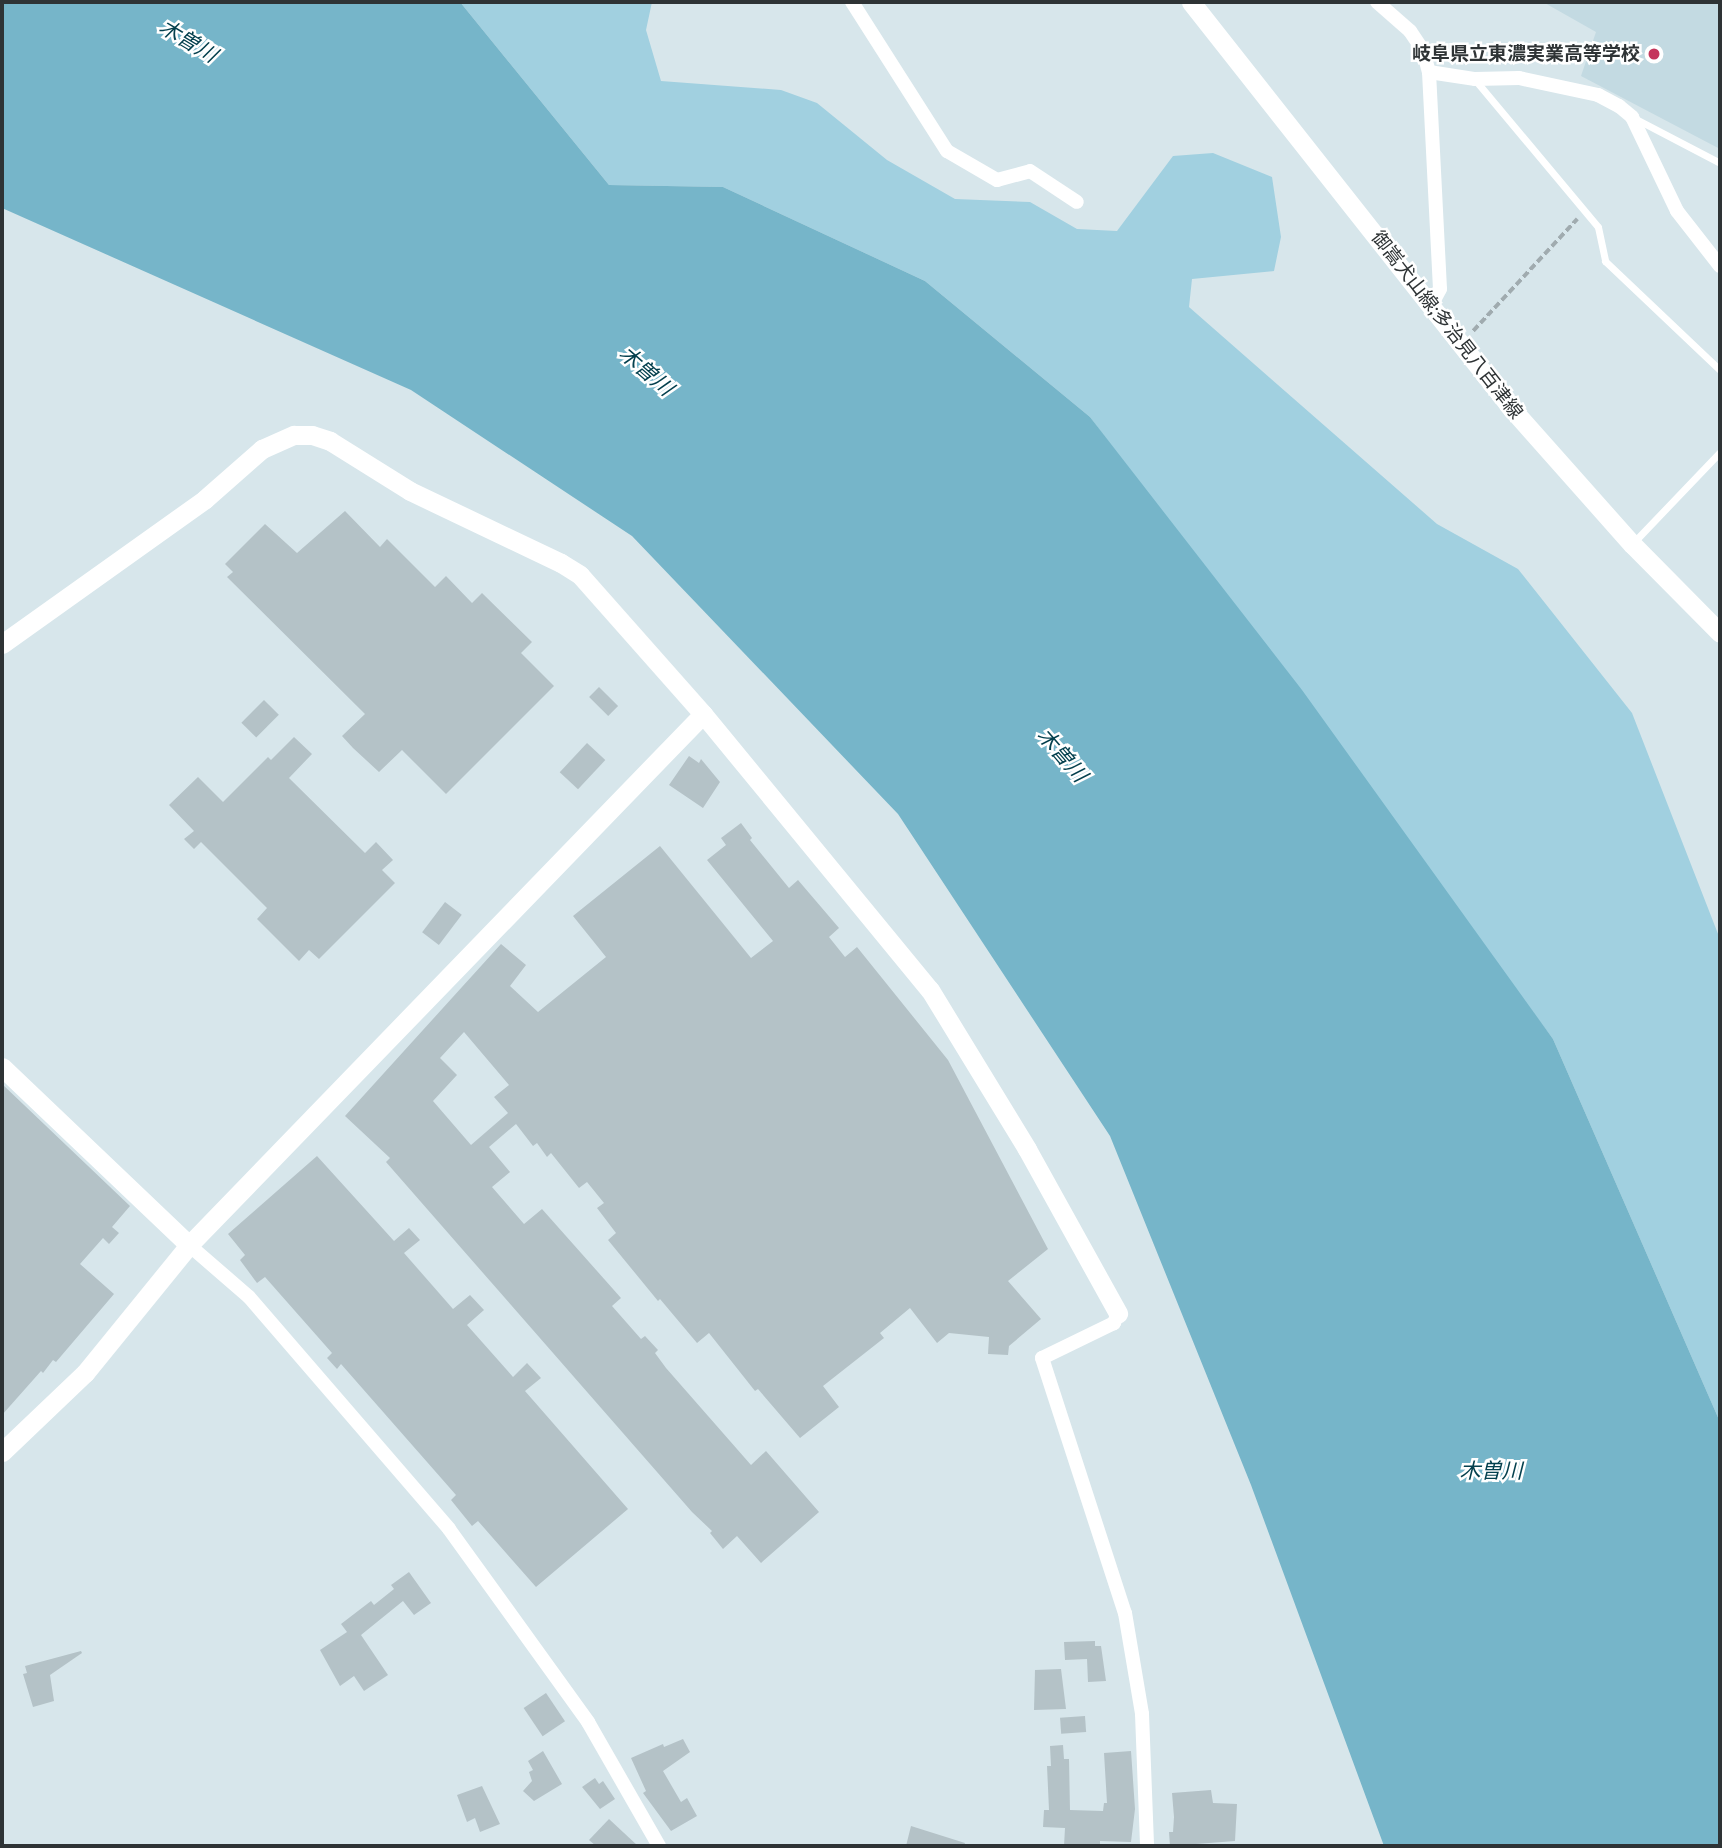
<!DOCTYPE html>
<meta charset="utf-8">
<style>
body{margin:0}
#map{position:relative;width:1722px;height:1848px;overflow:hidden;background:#d7e6eb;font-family:"Fira Sans Condensed","Noto Sans JP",sans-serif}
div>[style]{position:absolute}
.built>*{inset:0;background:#c3dae2}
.green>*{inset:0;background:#a1d0e0}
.water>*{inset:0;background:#76b5c9}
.building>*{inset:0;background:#b4c2c7;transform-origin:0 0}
.path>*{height:3.5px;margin-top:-1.75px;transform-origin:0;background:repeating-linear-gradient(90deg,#a0abaf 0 7px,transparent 0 10.5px)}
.lane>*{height:7px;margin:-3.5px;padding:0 3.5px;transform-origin:3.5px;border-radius:3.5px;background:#fff}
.street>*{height:14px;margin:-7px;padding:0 7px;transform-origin:7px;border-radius:7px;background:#fff}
.secondary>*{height:19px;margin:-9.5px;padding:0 9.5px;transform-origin:9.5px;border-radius:9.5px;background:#fff}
.dots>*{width:19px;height:19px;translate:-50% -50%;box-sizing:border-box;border:4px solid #fff;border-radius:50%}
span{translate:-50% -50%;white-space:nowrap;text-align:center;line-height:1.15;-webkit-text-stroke:5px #fff;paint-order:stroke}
.poi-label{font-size:19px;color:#2e3335;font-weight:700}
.right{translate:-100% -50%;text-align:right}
.street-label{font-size:19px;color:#2e3335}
.water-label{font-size:21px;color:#04404e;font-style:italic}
.frame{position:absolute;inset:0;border:4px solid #2e3335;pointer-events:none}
</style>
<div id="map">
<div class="built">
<div style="clip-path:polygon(1543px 2px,1720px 2px,1720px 149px,1581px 76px,1596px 32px)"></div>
</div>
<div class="green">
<div style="clip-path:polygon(460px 2px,652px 2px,646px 30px,661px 81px,781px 90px,817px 103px,887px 160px,955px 199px,1030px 202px,1077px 229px,1117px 231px,1173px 156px,1213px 153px,1272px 177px,1281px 237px,1274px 271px,1192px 279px,1189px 307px,1437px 524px,1518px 569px,1632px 713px,1720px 939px,1720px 1422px,1553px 1039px,1090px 417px,925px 281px,723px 187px,609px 185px)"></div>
</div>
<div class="water">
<div style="clip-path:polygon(2px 2px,460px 2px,609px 185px,723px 187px,925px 281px,1090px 417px,1302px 690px,1553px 1039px,1720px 1422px,1720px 1846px,1384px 1846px,1251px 1485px,1110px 1136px,898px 814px,632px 536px,411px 390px,2px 208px)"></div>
</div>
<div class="building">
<div style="clip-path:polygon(345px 511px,380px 547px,387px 539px,435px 587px,446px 576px,472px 603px,482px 593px,532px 642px,521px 653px,554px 686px,446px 794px,402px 750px,379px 772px,353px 748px,342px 736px,365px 714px,227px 577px,233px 572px,225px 564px,265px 524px,297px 553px)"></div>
<div style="left:599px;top:687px;width:27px;height:14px;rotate:45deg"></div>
<div style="left:264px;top:700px;width:21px;height:32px;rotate:45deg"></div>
<div style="clip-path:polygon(294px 737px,312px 754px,289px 778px,365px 853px,376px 842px,393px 860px,382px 870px,395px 883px,319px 959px,309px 950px,299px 961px,257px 919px,267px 908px,201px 842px,194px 849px,184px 839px,194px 831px,169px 805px,198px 777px,223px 802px,268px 757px,271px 760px)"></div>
<div style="left:587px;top:743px;width:25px;height:40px;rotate:43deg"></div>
<div style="clip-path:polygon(689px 756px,699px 763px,701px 759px,720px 782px,703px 808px,669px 785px)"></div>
<div style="clip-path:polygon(evenodd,741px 823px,752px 838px,750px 840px,789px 888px,798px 880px,839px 928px,829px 937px,845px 957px,857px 947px,948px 1060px,1048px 1249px,1008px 1281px,1041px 1319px,1009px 1346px,1008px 1355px,988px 1354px,989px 1337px,949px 1333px,937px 1343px,910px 1308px,880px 1333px,884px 1338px,823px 1386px,839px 1407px,800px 1438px,758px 1389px,755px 1391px,709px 1333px,697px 1343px,660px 1299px,658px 1301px,608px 1240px,616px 1233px,597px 1208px,604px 1203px,587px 1182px,579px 1188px,551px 1153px,547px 1157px,537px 1143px,533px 1146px,516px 1124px,489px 1147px,510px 1172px,492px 1187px,524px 1224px,542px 1209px,621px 1298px,612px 1306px,641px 1339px,645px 1336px,658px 1350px,655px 1353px,666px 1368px,751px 1465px,766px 1451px,819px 1512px,761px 1563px,737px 1536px,723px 1549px,710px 1533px,712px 1531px,692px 1512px,386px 1162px,390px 1158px,345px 1116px,501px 944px,526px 965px,510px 986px,538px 1012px,606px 957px,573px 916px,660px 846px,751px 958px,773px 941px,707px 860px,726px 845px,721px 838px,741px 823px,464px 1032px,509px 1085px,494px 1097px,508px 1113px,471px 1145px,433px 1101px,457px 1075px,440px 1058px,464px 1032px)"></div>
<div style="left:445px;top:902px;width:21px;height:38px;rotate:37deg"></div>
<div style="clip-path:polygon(2px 1084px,130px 1206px,112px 1227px,119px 1233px,109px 1244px,103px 1238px,80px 1264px,114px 1294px,56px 1362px,53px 1360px,43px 1373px,41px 1371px,2px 1415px)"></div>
<div style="clip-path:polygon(317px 1156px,394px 1241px,409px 1228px,420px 1240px,404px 1253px,453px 1309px,470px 1295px,484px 1310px,467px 1325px,513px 1377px,527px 1363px,541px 1378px,525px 1391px,628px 1509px,536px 1587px,478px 1521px,472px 1526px,451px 1500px,456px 1495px,341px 1364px,337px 1369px,327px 1358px,332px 1353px,265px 1277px,257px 1283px,240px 1260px,245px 1255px,228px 1234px)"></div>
<div style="clip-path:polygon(409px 1572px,431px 1603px,414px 1615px,403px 1601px,361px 1635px,388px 1675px,364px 1691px,354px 1676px,340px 1686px,320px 1650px,347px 1632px,341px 1624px,371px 1601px,374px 1605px,394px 1589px,391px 1585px)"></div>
<div style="clip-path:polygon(1095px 1641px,1095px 1646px,1101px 1646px,1106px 1681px,1088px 1682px,1087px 1659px,1065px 1660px,1064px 1642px)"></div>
<div style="clip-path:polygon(81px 1651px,82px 1653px,50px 1675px,54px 1701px,33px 1707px,23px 1674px,27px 1673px,25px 1666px)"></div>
<div style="clip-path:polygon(1061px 1669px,1066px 1709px,1034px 1710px,1035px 1670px)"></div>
<div style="left:546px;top:1693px;width:34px;height:27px;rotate:56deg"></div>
<div style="left:1085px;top:1716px;width:16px;height:25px;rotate:86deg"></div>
<div style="clip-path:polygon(683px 1739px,690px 1752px,663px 1771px,681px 1802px,687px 1798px,697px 1816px,671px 1831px,643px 1793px,646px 1791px,631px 1758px,663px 1744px,664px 1747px)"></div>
<div style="clip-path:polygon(1063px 1745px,1064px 1759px,1069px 1759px,1070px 1810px,1103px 1811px,1104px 1803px,1107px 1803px,1104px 1753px,1131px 1751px,1135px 1809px,1131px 1842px,1100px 1841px,1100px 1846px,1064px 1846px,1065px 1828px,1043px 1827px,1044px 1810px,1049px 1810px,1047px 1766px,1051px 1766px,1050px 1746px)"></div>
<div style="clip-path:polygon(543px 1751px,562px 1784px,534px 1801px,523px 1791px,532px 1781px,529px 1772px,533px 1770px,528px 1761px)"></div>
<div style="clip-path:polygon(595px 1778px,599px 1784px,603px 1781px,615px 1799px,600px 1809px,582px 1787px)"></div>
<div style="clip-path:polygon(482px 1786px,500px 1824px,480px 1832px,475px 1818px,467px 1822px,457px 1795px)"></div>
<div style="clip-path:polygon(1211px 1790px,1213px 1803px,1237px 1804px,1235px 1841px,1170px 1846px,1169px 1832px,1173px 1832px,1174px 1817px,1172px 1793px)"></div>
<div style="clip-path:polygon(609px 1819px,638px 1846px,596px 1846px,589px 1840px)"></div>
<div style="clip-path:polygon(911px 1826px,965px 1843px,964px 1846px,906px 1846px)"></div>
</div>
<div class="path">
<div style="left:1473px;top:331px;width:153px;rotate:-47.1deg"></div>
</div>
<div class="lane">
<div style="left:1476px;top:81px;width:190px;rotate:50.1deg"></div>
<div style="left:1598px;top:227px;width:35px;rotate:78deg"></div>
<div style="left:1605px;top:261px;width:158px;rotate:43.5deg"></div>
<div style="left:1634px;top:118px;width:97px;rotate:27.6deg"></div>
<div style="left:1633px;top:543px;width:126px;rotate:-46.3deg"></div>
</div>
<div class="street">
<div style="left:852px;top:2px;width:177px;rotate:57.5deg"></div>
<div style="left:947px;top:151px;width:58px;rotate:30.1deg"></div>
<div style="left:997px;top:180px;width:34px;rotate:-15deg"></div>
<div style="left:1030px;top:171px;width:56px;rotate:33.4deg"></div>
<div style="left:1377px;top:2px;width:44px;rotate:41.3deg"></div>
<div style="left:1410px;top:31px;width:23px;rotate:56deg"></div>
<div style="left:1423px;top:50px;width:23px;rotate:75deg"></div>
<div style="left:1429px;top:72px;width:47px;rotate:8.7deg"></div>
<div style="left:1475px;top:79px;width:44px;rotate:-1.3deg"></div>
<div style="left:1519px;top:78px;width:81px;rotate:12.1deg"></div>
<div style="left:1598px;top:95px;width:24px;rotate:28deg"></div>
<div style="left:1619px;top:106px;width:17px;rotate:40deg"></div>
<div style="left:1632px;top:117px;width:104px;rotate:64.4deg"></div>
<div style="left:1677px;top:211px;width:70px;rotate:52deg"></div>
<div style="left:1429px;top:72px;width:217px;rotate:87.1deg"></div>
<div style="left:1440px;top:289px;width:19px;rotate:118deg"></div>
<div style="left:189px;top:1245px;width:79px;rotate:40.9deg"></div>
<div style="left:249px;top:1297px;width:306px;rotate:49.2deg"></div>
<div style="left:449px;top:1529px;width:238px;rotate:54.2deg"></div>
<div style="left:588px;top:1722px;width:143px;rotate:60.2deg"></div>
<div style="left:1118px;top:1313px;width:11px;rotate:112deg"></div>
<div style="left:1114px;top:1323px;width:80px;rotate:154.1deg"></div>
<div style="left:1042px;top:1358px;width:268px;rotate:72deg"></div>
<div style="left:1125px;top:1613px;width:102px;rotate:80.4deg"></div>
<div style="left:1142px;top:1714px;width:132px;rotate:87.8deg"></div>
</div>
<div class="secondary">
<div style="left:1191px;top:2px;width:518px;rotate:51.74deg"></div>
<div style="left:1512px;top:409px;width:181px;rotate:48.4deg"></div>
<div style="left:1632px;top:544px;width:125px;rotate:45.3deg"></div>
<div style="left:2px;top:644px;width:249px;rotate:-35.5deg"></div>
<div style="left:205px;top:499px;width:76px;rotate:-41.3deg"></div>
<div style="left:262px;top:449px;width:35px;rotate:-24deg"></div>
<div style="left:294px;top:435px;width:18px"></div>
<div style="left:312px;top:435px;width:19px;rotate:18deg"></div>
<div style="left:330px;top:441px;width:94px;rotate:32deg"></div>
<div style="left:410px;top:491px;width:167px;rotate:25.5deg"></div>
<div style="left:561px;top:563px;width:22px;rotate:32deg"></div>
<div style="left:580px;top:575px;width:186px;rotate:48.5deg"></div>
<div style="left:703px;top:714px;width:357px;rotate:50.6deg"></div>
<div style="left:930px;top:990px;width:186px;rotate:58.6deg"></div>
<div style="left:1027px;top:1149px;width:188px;rotate:61deg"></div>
<div style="left:2px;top:1067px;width:258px;rotate:43.6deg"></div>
<div style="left:2px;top:1452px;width:115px;rotate:-43.6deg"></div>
<div style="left:85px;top:1373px;width:165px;rotate:-50.9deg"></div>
<div style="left:189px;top:1245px;width:739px;rotate:-45.93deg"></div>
</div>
<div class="dots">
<div style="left:1654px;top:54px;background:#c4355b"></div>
</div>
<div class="poi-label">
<span class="right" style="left:1640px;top:54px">岐阜県立東濃実業高等学校</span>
</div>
<div class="street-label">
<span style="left:1447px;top:325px;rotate:52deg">御嵩犬山線;多治見八百津線</span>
</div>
<div class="water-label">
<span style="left:188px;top:41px;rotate:31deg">木曽川</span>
<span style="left:646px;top:371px;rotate:41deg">木曽川</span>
<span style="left:1062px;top:755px;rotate:49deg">木曽川</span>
<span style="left:1491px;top:1471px">木曽川</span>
</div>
<div class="frame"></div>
</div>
